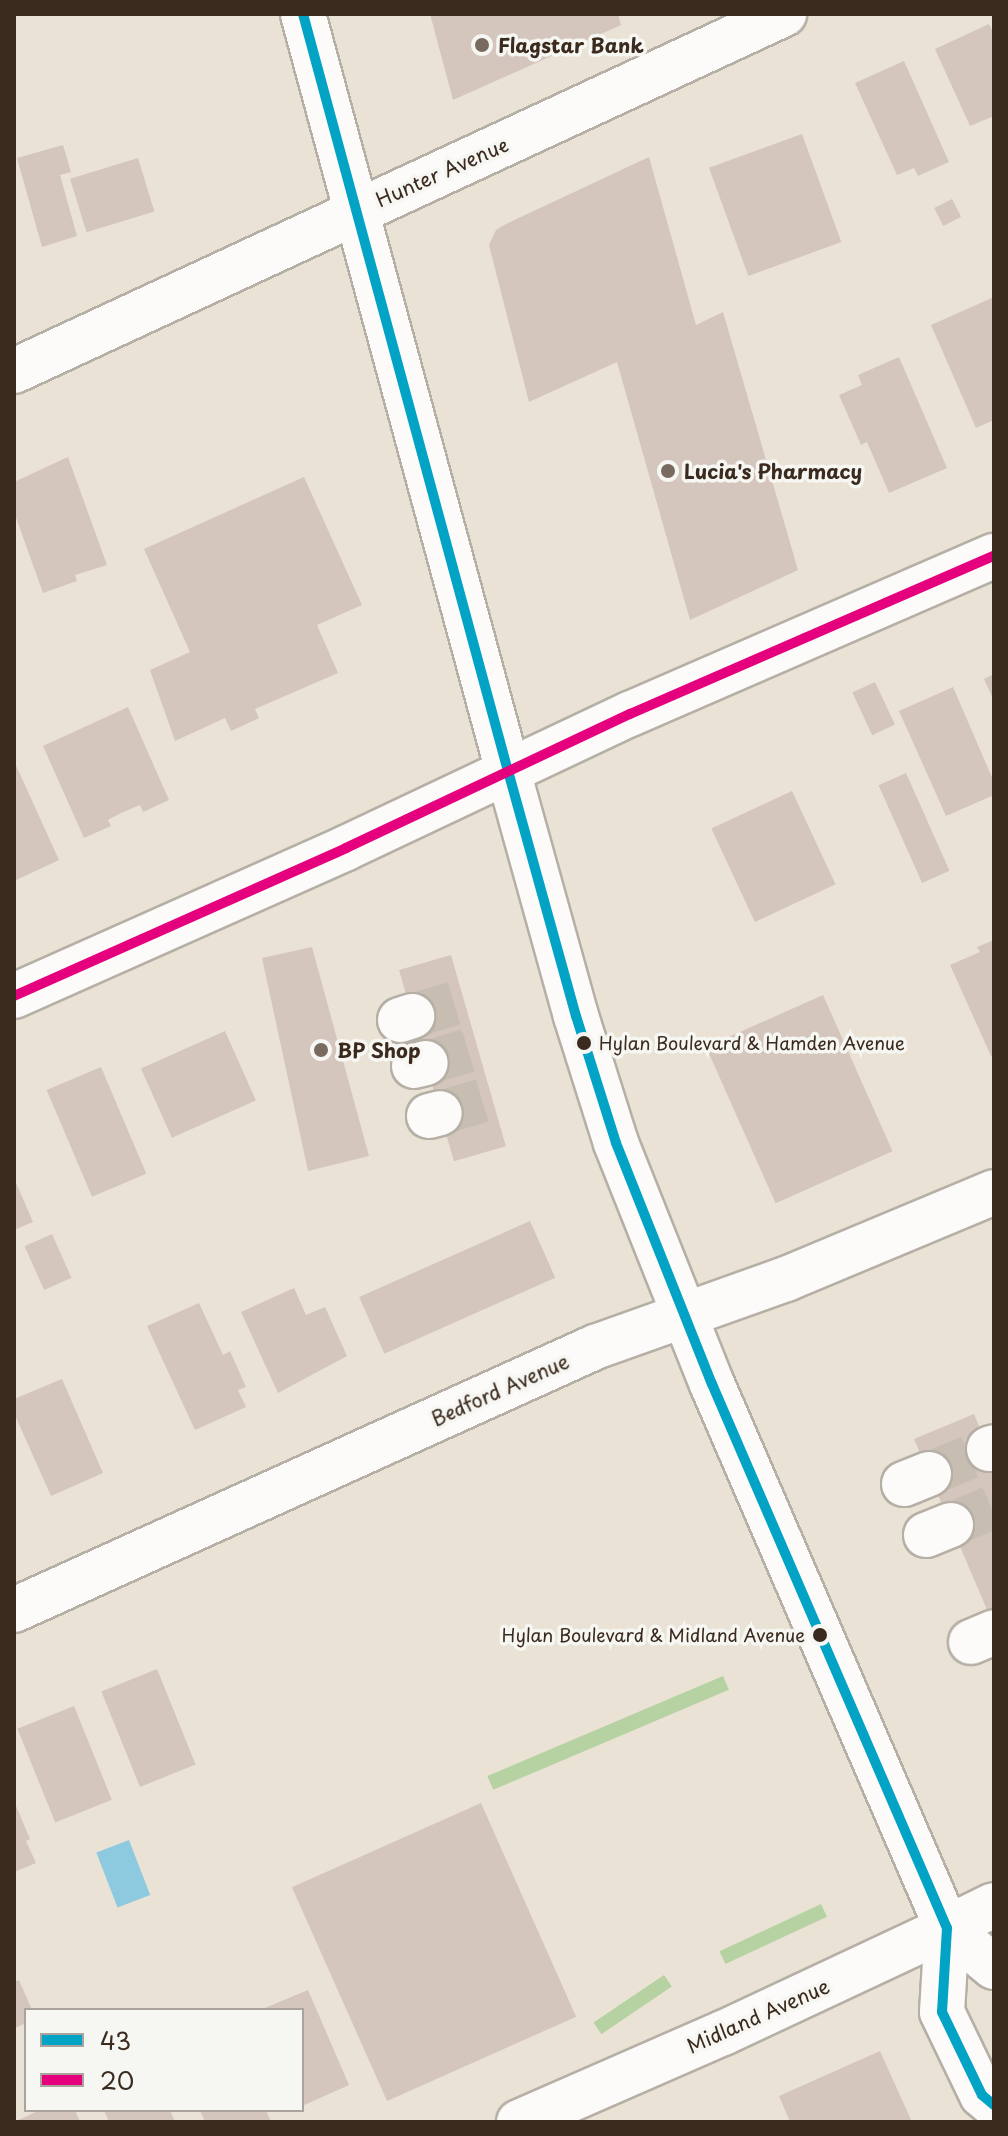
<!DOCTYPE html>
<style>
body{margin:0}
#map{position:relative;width:1008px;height:2136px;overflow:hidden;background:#eae2d5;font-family:"Playpen Sans",sans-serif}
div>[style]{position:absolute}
.green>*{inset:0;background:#b6d2a2;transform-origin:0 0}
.water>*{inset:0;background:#8dcadf;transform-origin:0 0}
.building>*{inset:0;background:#d5c6bd;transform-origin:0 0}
.minor-tunnel>*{height:44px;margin-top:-22px;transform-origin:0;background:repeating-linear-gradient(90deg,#c7bdb0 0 44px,transparent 0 66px)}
.roads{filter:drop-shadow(2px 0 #b6afa6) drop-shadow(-2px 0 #b6afa6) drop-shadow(0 2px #b6afa6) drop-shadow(0 -2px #b6afa6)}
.minor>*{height:44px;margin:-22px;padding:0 22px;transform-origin:22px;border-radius:22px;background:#fcfbf9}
.major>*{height:44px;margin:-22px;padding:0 22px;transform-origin:22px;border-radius:22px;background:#fcfbf9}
.bus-1>*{height:10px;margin:-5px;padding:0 5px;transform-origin:5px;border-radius:5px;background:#03a3c5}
.bus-2>*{height:10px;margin:-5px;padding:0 5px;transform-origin:5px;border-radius:5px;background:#e5007d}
.dots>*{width:22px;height:22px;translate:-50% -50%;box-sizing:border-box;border:4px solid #f6f6f2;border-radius:50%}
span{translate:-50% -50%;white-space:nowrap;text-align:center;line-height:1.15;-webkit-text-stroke:7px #f6f6f2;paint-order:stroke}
.bus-label{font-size:18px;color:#3b2a1e}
.left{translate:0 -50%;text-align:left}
.right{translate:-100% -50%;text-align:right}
.poi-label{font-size:20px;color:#3b2a1e;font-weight:700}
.street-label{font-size:20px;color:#3b2a1e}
.frame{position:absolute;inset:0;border:16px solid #3b2a1e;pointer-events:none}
.legend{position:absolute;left:24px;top:2008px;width:280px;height:104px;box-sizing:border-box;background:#f6f6f2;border:2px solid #aba49d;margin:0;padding:10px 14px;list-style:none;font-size:24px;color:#3b2a1e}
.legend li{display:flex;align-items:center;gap:16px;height:40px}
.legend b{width:40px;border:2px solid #aba49d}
</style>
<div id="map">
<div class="green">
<div style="left:723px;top:1676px;width:15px;height:256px;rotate:67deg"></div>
<div style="left:821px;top:1904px;width:14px;height:112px;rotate:65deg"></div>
<div style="left:664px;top:1975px;width:14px;height:85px;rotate:56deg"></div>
</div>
<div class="water">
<div style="left:129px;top:1840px;width:59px;height:35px;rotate:69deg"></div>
</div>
<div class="building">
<div style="clip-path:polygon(430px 14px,618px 14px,621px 25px,453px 100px)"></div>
<div style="clip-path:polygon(989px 24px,994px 34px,994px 116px,970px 126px,935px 49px)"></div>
<div style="clip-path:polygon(904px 61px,949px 162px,918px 176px,914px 168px,897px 175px,855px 83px)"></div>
<div style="left:802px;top:134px;width:115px;height:99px;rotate:70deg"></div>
<div style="clip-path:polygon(63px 145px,71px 172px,60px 175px,77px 236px,42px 247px,17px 158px)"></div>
<div style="clip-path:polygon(649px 157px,696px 325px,723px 312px,798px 570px,690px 620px,617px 362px,529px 402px,489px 245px,496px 230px,504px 225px)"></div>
<div style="left:138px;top:158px;width:56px;height:71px;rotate:73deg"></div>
<div style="left:952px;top:199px;width:20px;height:20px;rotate:63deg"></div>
<div style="clip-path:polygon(994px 297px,994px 420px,976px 428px,931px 325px)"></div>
<div style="clip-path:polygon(899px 357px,947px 468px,889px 493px,867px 442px,861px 445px,839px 395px,862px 385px,858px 375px)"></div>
<div style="clip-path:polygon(68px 457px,107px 565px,75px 575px,77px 581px,43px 593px,14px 512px,14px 482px)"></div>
<div style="clip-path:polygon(304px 477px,362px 605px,317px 625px,338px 673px,255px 709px,259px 718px,231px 731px,225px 718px,175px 741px,150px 670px,190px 652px,144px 549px)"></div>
<div style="clip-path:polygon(994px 674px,994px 701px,984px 679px)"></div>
<div style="left:875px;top:682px;width:47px;height:25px;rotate:65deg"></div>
<div style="clip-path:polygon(953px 687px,994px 782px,994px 795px,946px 816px,899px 711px)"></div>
<div style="clip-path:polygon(128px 707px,169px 800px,143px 812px,140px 805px,121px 813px,108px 820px,111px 826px,84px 838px,43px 746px)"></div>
<div style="clip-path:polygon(14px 761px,59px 860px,14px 881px)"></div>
<div style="left:906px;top:773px;width:107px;height:30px;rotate:66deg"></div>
<div style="left:792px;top:791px;width:103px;height:89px;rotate:65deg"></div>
<div style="clip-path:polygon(994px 940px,994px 1055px,991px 1056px,950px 965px,980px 952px,977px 947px)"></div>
<div style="clip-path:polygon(312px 947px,369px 1156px,308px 1171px,262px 958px)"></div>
<div style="left:451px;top:955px;width:199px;height:54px;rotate:74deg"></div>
<div style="left:823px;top:995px;width:171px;height:128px;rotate:66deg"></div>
<div style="left:225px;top:1031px;width:76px;height:92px;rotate:66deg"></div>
<div style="left:101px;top:1067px;width:116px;height:59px;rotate:67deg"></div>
<div style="clip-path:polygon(14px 1178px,33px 1222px,14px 1230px)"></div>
<div style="left:530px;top:1221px;width:62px;height:187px;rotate:66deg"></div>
<div style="left:52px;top:1234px;width:48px;height:30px;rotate:66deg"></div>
<div style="clip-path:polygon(294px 1288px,306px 1315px,325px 1307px,347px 1356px,278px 1393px,241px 1312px)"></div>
<div style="clip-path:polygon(199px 1303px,223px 1355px,230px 1351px,246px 1387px,238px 1390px,246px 1407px,195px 1430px,147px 1326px)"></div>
<div style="clip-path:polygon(62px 1379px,103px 1473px,51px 1496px,14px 1413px,14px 1399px)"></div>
<div style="clip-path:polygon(974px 1414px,994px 1462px,994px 1626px,914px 1439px)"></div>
<div style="left:157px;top:1669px;width:103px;height:60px;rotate:68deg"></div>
<div style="left:74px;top:1706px;width:101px;height:61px;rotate:68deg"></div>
<div style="clip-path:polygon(14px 1801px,30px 1839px,26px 1841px,36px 1863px,14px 1872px)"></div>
<div style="left:481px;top:1803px;width:234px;height:207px;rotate:66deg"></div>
<div style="clip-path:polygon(19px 1980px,32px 2010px,26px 2010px,26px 2023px,15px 2028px,14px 1982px)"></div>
<div style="clip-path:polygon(308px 1990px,349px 2085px,302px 2106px,302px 2010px,260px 2010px)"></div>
<div style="clip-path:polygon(880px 2051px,912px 2122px,790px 2122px,779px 2096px)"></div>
<div style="clip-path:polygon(40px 2110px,75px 2110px,80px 2122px,14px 2122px)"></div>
<div style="clip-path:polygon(104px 2110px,170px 2110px,175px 2122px,109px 2122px)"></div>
<div style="clip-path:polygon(200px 2110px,266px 2110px,271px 2122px,205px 2122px)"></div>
</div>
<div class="minor-tunnel">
<div style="left:412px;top:1016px;width:55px;rotate:-16.8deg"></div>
<div style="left:426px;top:1063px;width:55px;rotate:-16.8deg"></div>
<div style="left:440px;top:1113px;width:56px;rotate:-16.5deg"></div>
<div style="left:929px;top:1474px;width:65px;rotate:-22.6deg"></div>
<div style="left:951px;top:1525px;width:47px;rotate:-23.8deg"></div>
</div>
<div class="roads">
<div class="minor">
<div style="left:14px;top:371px;width:849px;rotate:-24.87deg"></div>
<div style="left:14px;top:996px;width:363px;rotate:-24deg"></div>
<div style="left:346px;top:848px;width:314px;rotate:-25.3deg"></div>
<div style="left:630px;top:714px;width:397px;rotate:-23.5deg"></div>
<div style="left:400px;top:1020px;width:13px;rotate:-18deg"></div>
<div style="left:414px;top:1066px;width:12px;rotate:-14deg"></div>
<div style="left:429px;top:1116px;width:11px;rotate:-15deg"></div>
<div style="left:989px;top:1449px;width:5px;rotate:-22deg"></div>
<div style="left:904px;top:1484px;width:27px;rotate:-22deg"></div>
<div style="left:926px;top:1535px;width:27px;rotate:-22deg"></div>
<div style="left:14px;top:1610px;width:638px;rotate:-24.35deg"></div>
<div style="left:595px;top:1347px;width:203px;rotate:-19.6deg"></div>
<div style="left:786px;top:1279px;width:225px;rotate:-22.7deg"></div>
<div style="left:971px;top:1642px;width:25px;rotate:-23deg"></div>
<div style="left:519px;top:2122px;width:223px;rotate:-23.6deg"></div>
<div style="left:723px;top:2033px;width:247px;rotate:-25.1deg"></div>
</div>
<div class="major">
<div style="left:303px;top:14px;width:784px;rotate:74.85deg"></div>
<div style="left:508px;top:771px;width:254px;rotate:74.5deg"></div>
<div style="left:576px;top:1016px;width:133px;rotate:72.5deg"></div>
<div style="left:616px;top:1143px;width:259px;rotate:68.3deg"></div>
<div style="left:712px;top:1384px;width:593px;rotate:66.64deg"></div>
<div style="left:947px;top:1928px;width:84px;rotate:93.4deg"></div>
<div style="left:942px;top:2012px;width:92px;rotate:64.3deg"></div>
<div style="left:982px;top:2095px;width:16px;rotate:40deg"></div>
<div style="left:947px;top:1928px;width:61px;rotate:39.7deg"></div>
<div style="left:947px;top:1928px;width:52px;rotate:-26.1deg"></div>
</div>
</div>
<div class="bus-1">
<div style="left:303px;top:14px;width:784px;rotate:74.85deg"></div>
<div style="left:508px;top:771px;width:254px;rotate:74.5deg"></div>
<div style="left:576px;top:1016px;width:133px;rotate:72.5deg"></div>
<div style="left:616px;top:1143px;width:259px;rotate:68.3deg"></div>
<div style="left:712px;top:1384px;width:593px;rotate:66.64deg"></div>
<div style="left:947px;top:1928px;width:84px;rotate:93.4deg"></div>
<div style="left:942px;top:2012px;width:92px;rotate:64.3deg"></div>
<div style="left:982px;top:2095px;width:16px;rotate:40deg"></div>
</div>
<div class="bus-2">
<div style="left:14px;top:996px;width:363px;rotate:-24deg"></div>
<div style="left:346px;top:848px;width:314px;rotate:-25.3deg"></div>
<div style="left:630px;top:714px;width:397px;rotate:-23.5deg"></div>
</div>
<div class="dots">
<div style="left:482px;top:45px;background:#786a5e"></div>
<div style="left:668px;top:471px;background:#786a5e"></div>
<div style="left:584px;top:1043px;background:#3b2a1e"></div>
<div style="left:321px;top:1050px;background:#786a5e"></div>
<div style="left:820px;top:1635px;background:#3b2a1e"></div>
</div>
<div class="bus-label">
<span class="left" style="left:599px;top:1043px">Hylan Boulevard &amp; Hamden Avenue</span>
<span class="right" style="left:805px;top:1635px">Hylan Boulevard &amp; Midland Avenue</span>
</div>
<div class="poi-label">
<span class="left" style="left:498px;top:45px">Flagstar Bank</span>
<span class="left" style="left:684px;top:471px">Lucia's Pharmacy</span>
<span class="left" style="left:337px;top:1050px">BP Shop</span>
</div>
<div class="street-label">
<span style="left:442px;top:172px;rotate:-24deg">Hunter Avenue</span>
<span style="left:500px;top:1390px;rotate:-24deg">Bedford Avenue</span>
<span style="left:758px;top:2016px;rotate:-24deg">Midland Avenue</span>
</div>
<div class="frame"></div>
<ul class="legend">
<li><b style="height:10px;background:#03a3c5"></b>43</li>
<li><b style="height:10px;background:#e5007d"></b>20</li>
</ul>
</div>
